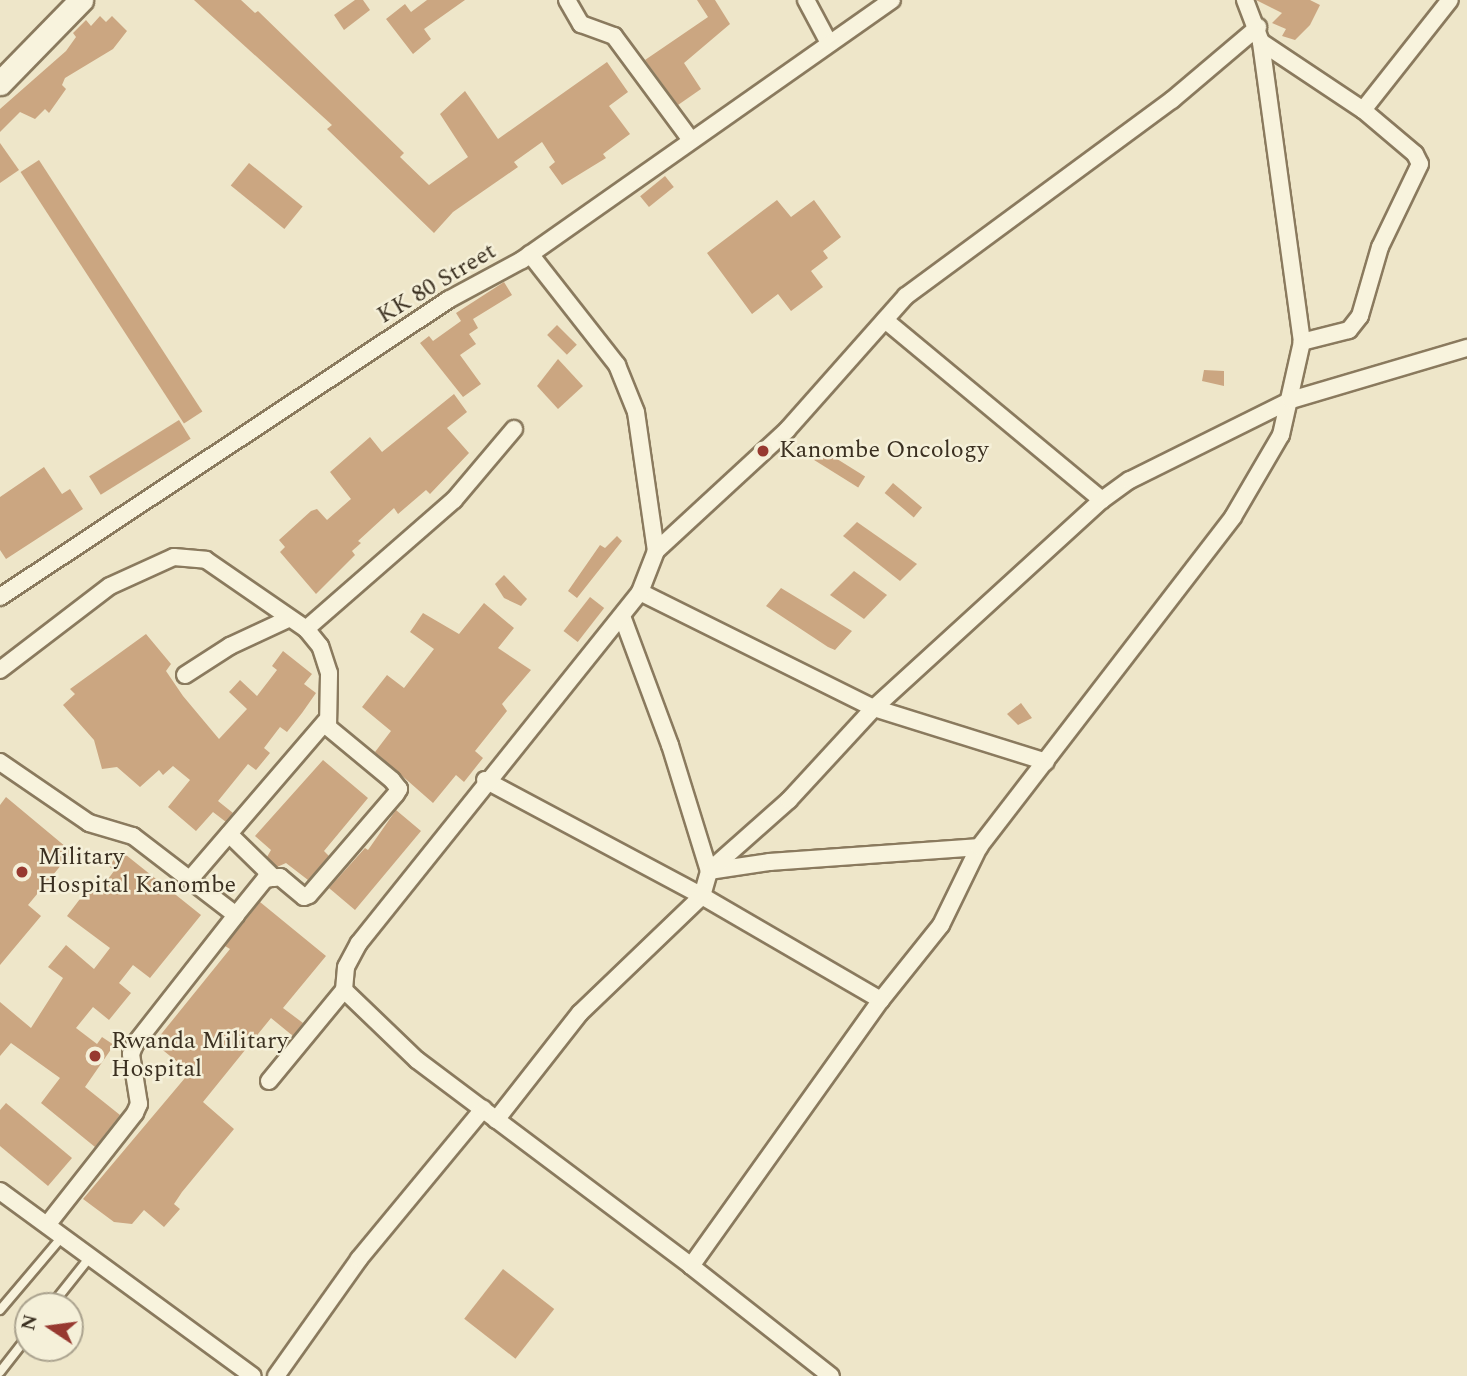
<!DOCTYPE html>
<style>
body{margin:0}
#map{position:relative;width:1467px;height:1376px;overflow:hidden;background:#eee6c9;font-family:Spectral,serif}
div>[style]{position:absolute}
.building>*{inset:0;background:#cba681;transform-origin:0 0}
.roads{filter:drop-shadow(2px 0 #8a7a5e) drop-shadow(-2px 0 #8a7a5e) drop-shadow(0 2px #8a7a5e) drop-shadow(0 -2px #8a7a5e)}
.lane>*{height:8px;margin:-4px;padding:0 4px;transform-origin:4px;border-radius:4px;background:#f8f3dd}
.street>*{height:16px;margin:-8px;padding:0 8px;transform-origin:8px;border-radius:8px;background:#f8f3dd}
.secondary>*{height:23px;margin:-11.5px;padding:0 11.5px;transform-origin:11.5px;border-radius:11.5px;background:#f8f3dd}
.dots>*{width:19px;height:19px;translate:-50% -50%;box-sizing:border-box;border:4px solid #f5f0d9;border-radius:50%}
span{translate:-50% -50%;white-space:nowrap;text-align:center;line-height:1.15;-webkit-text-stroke:5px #f5f0d9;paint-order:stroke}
.street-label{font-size:24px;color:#3b3021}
.poi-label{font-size:24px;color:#3b3021}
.left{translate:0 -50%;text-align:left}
.north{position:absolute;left:14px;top:1292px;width:70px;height:70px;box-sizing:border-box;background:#f5f0d9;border:2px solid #aba38f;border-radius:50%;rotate:283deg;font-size:19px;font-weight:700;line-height:28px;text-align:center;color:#3b3021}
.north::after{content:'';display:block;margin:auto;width:24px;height:32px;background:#973930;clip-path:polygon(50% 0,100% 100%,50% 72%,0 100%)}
</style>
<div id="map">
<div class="building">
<div style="clip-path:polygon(194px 0,241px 0,255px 13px,258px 11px,404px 153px,400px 157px,429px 185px,468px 157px,440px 114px,465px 91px,498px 139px,607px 62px,628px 92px,609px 106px,630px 134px,603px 154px,606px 158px,562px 185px,549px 167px,555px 162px,542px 142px,514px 162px,518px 167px,453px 212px,434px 233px,327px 129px,332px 125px)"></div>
<div style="clip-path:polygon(355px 0,363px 0,370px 10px,344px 30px,334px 15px)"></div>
<div style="clip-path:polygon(427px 0,465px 0,424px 29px,431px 39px,413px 54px,386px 19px,405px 4px,411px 12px)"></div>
<div style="clip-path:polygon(697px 0,715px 0,730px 24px,684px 63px,701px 89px,678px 105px,645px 60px,708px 17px)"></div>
<div style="clip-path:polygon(1256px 0,1310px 0,1320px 5px,1310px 25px,1295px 40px,1282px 36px,1286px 29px,1272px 23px,1282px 13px)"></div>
<div style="clip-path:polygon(100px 16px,106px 22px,112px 16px,127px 31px,113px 49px,65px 78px,62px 85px,66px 89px,49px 113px,45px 109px,35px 119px,20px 112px,0 132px,0 109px,66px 51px,76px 37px,73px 33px,86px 20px,91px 26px)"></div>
<div style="clip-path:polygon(0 143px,19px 170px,0 183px)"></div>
<div style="left:39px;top:160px;width:300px;height:22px;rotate:57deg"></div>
<div style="left:249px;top:163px;width:69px;height:29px;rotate:39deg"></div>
<div style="left:665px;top:176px;width:14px;height:32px;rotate:51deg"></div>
<div style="clip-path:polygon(777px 200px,791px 217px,814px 200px,841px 237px,823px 251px,828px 258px,811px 271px,823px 287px,791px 311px,778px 294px,752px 314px,707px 253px)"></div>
<div style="clip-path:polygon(504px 282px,512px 295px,473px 319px,478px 328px,469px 334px,476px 344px,460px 355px,481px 384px,463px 397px,420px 343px,429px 336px,433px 341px,461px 321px,456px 313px)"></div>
<div style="left:557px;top:325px;width:28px;height:14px;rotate:45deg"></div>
<div style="clip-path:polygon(558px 359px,583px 386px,558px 409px,537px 386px)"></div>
<div style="clip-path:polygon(1204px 370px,1224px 371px,1224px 386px,1202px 381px)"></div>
<div style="clip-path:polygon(454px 394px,467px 412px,447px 428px,469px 453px,430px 494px,426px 490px,398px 514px,394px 508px,358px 541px,361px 543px,352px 551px,355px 555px,316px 594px,280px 552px,285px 547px,279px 540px,311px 511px,317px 509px,327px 520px,351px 499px,330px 472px,370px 437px,382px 452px)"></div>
<div style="left:179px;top:420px;width:22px;height:106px;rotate:58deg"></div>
<div style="left:821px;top:449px;width:52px;height:13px;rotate:32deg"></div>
<div style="clip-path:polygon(44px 467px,62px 494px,70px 489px,83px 509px,6px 559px,0 550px,0 497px)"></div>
<div style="left:893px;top:483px;width:38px;height:13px;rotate:40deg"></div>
<div style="clip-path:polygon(857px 522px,917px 564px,900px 581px,843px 536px)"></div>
<div style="clip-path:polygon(617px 536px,622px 541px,577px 598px,568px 591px,600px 545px,605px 548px)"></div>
<div style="clip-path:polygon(854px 571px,887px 595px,864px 619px,830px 595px)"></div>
<div style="clip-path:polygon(504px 575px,527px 599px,521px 606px,504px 598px,495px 584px)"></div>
<div style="clip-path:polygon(781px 588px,814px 608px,852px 631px,835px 650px,828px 647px,766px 606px)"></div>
<div style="left:590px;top:597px;width:18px;height:43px;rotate:38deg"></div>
<div style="clip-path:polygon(484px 603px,514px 628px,498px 648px,531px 670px,502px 704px,507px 711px,475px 751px,483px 758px,464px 782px,456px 775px,433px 803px,375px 752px,391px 731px,362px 707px,387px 675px,404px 688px,434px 649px,410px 632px,423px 613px,459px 634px)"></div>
<div style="clip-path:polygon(146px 634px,171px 664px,166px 671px,183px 696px,219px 739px,247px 709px,229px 692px,240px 680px,257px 696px,277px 670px,272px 666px,283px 651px,312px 674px,304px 684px,316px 693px,302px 713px,287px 732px,280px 727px,264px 748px,270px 753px,256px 770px,248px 764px,218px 801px,233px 813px,226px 822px,213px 812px,196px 831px,168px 807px,190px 780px,173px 766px,163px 775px,159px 770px,140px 787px,117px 767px,102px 769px,94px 740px,63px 705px,75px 694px,70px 689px)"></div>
<div style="clip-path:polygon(1021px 703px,1032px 718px,1018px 725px,1007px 714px)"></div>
<div style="clip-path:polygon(323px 760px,368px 798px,324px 851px,329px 856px,308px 880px,286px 863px,277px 867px,267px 857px,271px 850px,255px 836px)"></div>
<div style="clip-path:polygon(6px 797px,72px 852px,28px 905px,41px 916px,0 965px,0 805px)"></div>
<div style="clip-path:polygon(396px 810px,421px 831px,355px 910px,329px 888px,365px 848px,368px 850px)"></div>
<div style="clip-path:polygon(121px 851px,201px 915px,150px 978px,133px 965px,119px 983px,131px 993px,109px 1020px,93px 1007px,76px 1028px,97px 1044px,102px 1037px,114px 1045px,85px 1087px,120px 1115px,95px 1147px,41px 1103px,60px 1078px,11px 1043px,0 1056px,0 1002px,31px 1028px,63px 978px,48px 967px,66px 945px,94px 969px,110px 948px,67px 916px,89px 887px,97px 894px,114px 871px,109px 866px)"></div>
<div style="clip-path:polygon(260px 902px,326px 956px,283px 1008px,303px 1023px,293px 1036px,271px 1018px,203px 1102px,234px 1129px,182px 1192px,174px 1204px,180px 1209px,164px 1227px,144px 1210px,132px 1224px,114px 1222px,83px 1199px,190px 1072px,154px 1043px,230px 949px,225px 946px)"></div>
<div style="clip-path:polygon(6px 1103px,72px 1158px,48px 1186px,0 1146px,0 1110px)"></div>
<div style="left:503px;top:1269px;width:65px;height:63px;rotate:38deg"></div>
</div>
<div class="roads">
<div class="lane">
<div style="left:51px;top:1306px;width:63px;rotate:-51.5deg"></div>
<div style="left:0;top:1310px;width:96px;rotate:-49.7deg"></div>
<div style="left:0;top:1372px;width:46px;rotate:-52.1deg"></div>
</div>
<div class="street">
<div style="left:567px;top:0;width:28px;rotate:60deg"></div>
<div style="left:581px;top:24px;width:35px;rotate:20deg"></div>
<div style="left:614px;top:36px;width:129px;rotate:53.5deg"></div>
<div style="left:806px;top:0;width:49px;rotate:61.9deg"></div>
<div style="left:1261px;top:42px;width:123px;rotate:33.7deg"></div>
<div style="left:1363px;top:110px;width:68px;rotate:40.2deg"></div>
<div style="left:1415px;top:154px;width:11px;rotate:63deg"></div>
<div style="left:1420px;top:164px;width:92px;rotate:115.7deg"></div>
<div style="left:1380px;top:247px;width:72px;rotate:106.2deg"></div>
<div style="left:1360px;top:316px;width:18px;rotate:128deg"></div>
<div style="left:1349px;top:330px;width:49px;rotate:165.7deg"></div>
<div style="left:1363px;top:110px;width:140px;rotate:-51.7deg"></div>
<div style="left:885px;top:320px;width:282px;rotate:39.7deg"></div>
<div style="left:656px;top:551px;width:178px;rotate:-42.7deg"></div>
<div style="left:787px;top:430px;width:179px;rotate:-48.4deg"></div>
<div style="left:906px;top:296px;width:330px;rotate:-36.4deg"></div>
<div style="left:1172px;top:100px;width:113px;rotate:-40.3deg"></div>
<div style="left:640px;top:592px;width:261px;rotate:26.4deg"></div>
<div style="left:874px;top:708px;width:180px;rotate:17.4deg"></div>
<div style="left:0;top:597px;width:538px;rotate:-33.54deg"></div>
<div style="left:448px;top:300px;width:84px;rotate:-28.4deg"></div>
<div style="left:522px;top:260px;width:452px;rotate:-35.1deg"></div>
<div style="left:622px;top:616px;width:138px;rotate:69.6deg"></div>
<div style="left:670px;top:745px;width:132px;rotate:72.8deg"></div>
<div style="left:709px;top:871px;width:62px;rotate:-8.4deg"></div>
<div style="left:770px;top:862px;width:210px;rotate:-4.1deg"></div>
<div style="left:0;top:670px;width:138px;rotate:-37.4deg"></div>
<div style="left:110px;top:586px;width:70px;rotate:-24.4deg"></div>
<div style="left:174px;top:557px;width:32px;rotate:5deg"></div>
<div style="left:206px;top:560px;width:121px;rotate:34.6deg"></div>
<div style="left:185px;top:675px;width:54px;rotate:-32.8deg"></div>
<div style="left:230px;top:646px;width:64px;rotate:-25deg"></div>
<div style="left:0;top:762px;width:108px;rotate:34.4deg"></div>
<div style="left:89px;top:823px;width:46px;rotate:16.5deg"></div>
<div style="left:133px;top:836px;width:130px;rotate:37.5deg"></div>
<div style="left:485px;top:780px;width:246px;rotate:28.1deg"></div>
<div style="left:702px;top:896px;width:207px;rotate:30.2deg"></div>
<div style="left:229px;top:834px;width:63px;rotate:44.4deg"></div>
<div style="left:191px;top:878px;width:206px;rotate:-49.3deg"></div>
<div style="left:344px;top:990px;width:101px;rotate:43.8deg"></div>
<div style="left:417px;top:1060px;width:343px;rotate:36.9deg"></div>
<div style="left:691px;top:1266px;width:327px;rotate:-54.5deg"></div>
<div style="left:881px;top:1000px;width:96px;rotate:-51.3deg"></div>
<div style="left:941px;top:925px;width:87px;rotate:-64deg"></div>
<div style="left:979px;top:847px;width:416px;rotate:-52.4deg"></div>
<div style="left:1233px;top:517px;width:95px;rotate:-59.7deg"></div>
<div style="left:1281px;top:435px;width:95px;rotate:-77.3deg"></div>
<div style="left:1302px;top:342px;width:303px;rotate:-97.8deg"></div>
<div style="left:1261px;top:42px;width:45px;rotate:-110.9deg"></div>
<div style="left:269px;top:1081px;width:118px;rotate:-50.5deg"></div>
<div style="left:344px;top:990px;width:23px;rotate:-85deg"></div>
<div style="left:346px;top:967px;width:27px;rotate:-62deg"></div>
<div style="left:359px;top:943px;width:450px;rotate:-51.3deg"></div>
<div style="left:640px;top:592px;width:44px;rotate:-68.7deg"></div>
<div style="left:656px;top:551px;width:140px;rotate:-98.2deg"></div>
<div style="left:636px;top:412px;width:51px;rotate:-112deg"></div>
<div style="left:617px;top:365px;width:141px;rotate:-128.1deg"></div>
<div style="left:496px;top:1120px;width:136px;rotate:-51.9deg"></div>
<div style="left:580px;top:1013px;width:169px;rotate:-43.8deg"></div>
<div style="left:702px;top:896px;width:26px;rotate:-74deg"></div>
<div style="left:709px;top:871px;width:107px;rotate:-41.6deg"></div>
<div style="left:789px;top:800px;width:125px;rotate:-47.3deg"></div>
<div style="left:874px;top:708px;width:309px;rotate:-42.4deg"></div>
<div style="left:1102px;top:500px;width:34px;rotate:-36deg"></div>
<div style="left:1130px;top:480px;width:180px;rotate:-26.4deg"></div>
<div style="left:1291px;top:400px;width:184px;rotate:-16.5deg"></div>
<div style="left:0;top:1191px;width:313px;rotate:36.2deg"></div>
<div style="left:47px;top:1225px;width:142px;rotate:-51.8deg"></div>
<div style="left:135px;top:1113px;width:10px;rotate:-66deg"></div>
<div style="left:139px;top:1104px;width:51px;rotate:-99.1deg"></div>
<div style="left:131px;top:1054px;width:11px;rotate:-68deg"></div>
<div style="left:135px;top:1044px;width:164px;rotate:-51.9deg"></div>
<div style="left:236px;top:915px;width:46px;rotate:-51.1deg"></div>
<div style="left:265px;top:879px;width:15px;rotate:-8deg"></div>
<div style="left:280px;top:877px;width:31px;rotate:40deg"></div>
<div style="left:304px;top:897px;width:5px;rotate:-22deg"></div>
<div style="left:309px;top:895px;width:133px;rotate:-49.3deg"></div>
<div style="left:396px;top:794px;width:6px;rotate:-59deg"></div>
<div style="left:399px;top:789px;width:11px;rotate:-128deg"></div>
<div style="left:392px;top:780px;width:83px;rotate:-140.4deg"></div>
<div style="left:328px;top:727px;width:54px;rotate:-88.9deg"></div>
<div style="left:329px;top:673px;width:28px;rotate:-108deg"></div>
<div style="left:320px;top:646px;width:22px;rotate:-129deg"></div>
<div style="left:306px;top:629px;width:196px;rotate:-41.1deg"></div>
<div style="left:454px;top:500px;width:93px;rotate:-49.8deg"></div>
<div style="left:691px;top:1266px;width:178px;rotate:38.2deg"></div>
<div style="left:276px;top:1376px;width:143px;rotate:-54.6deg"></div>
<div style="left:359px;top:1259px;width:195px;rotate:-50.4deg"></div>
</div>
<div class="secondary">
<div style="left:0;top:83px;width:116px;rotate:-45.7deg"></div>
</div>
</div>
<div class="dots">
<div style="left:763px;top:451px;background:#973930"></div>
<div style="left:22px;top:872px;background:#973930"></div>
<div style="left:95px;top:1056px;background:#973930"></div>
</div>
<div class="street-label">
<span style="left:437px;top:284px;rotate:-31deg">KK 80 Street</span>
</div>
<div class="poi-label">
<span class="left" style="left:779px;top:451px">Kanombe Oncology</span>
<span class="left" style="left:38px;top:872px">Military<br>Hospital Kanombe</span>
<span class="left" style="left:111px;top:1056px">Rwanda Military<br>Hospital</span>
</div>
<div class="north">N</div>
</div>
